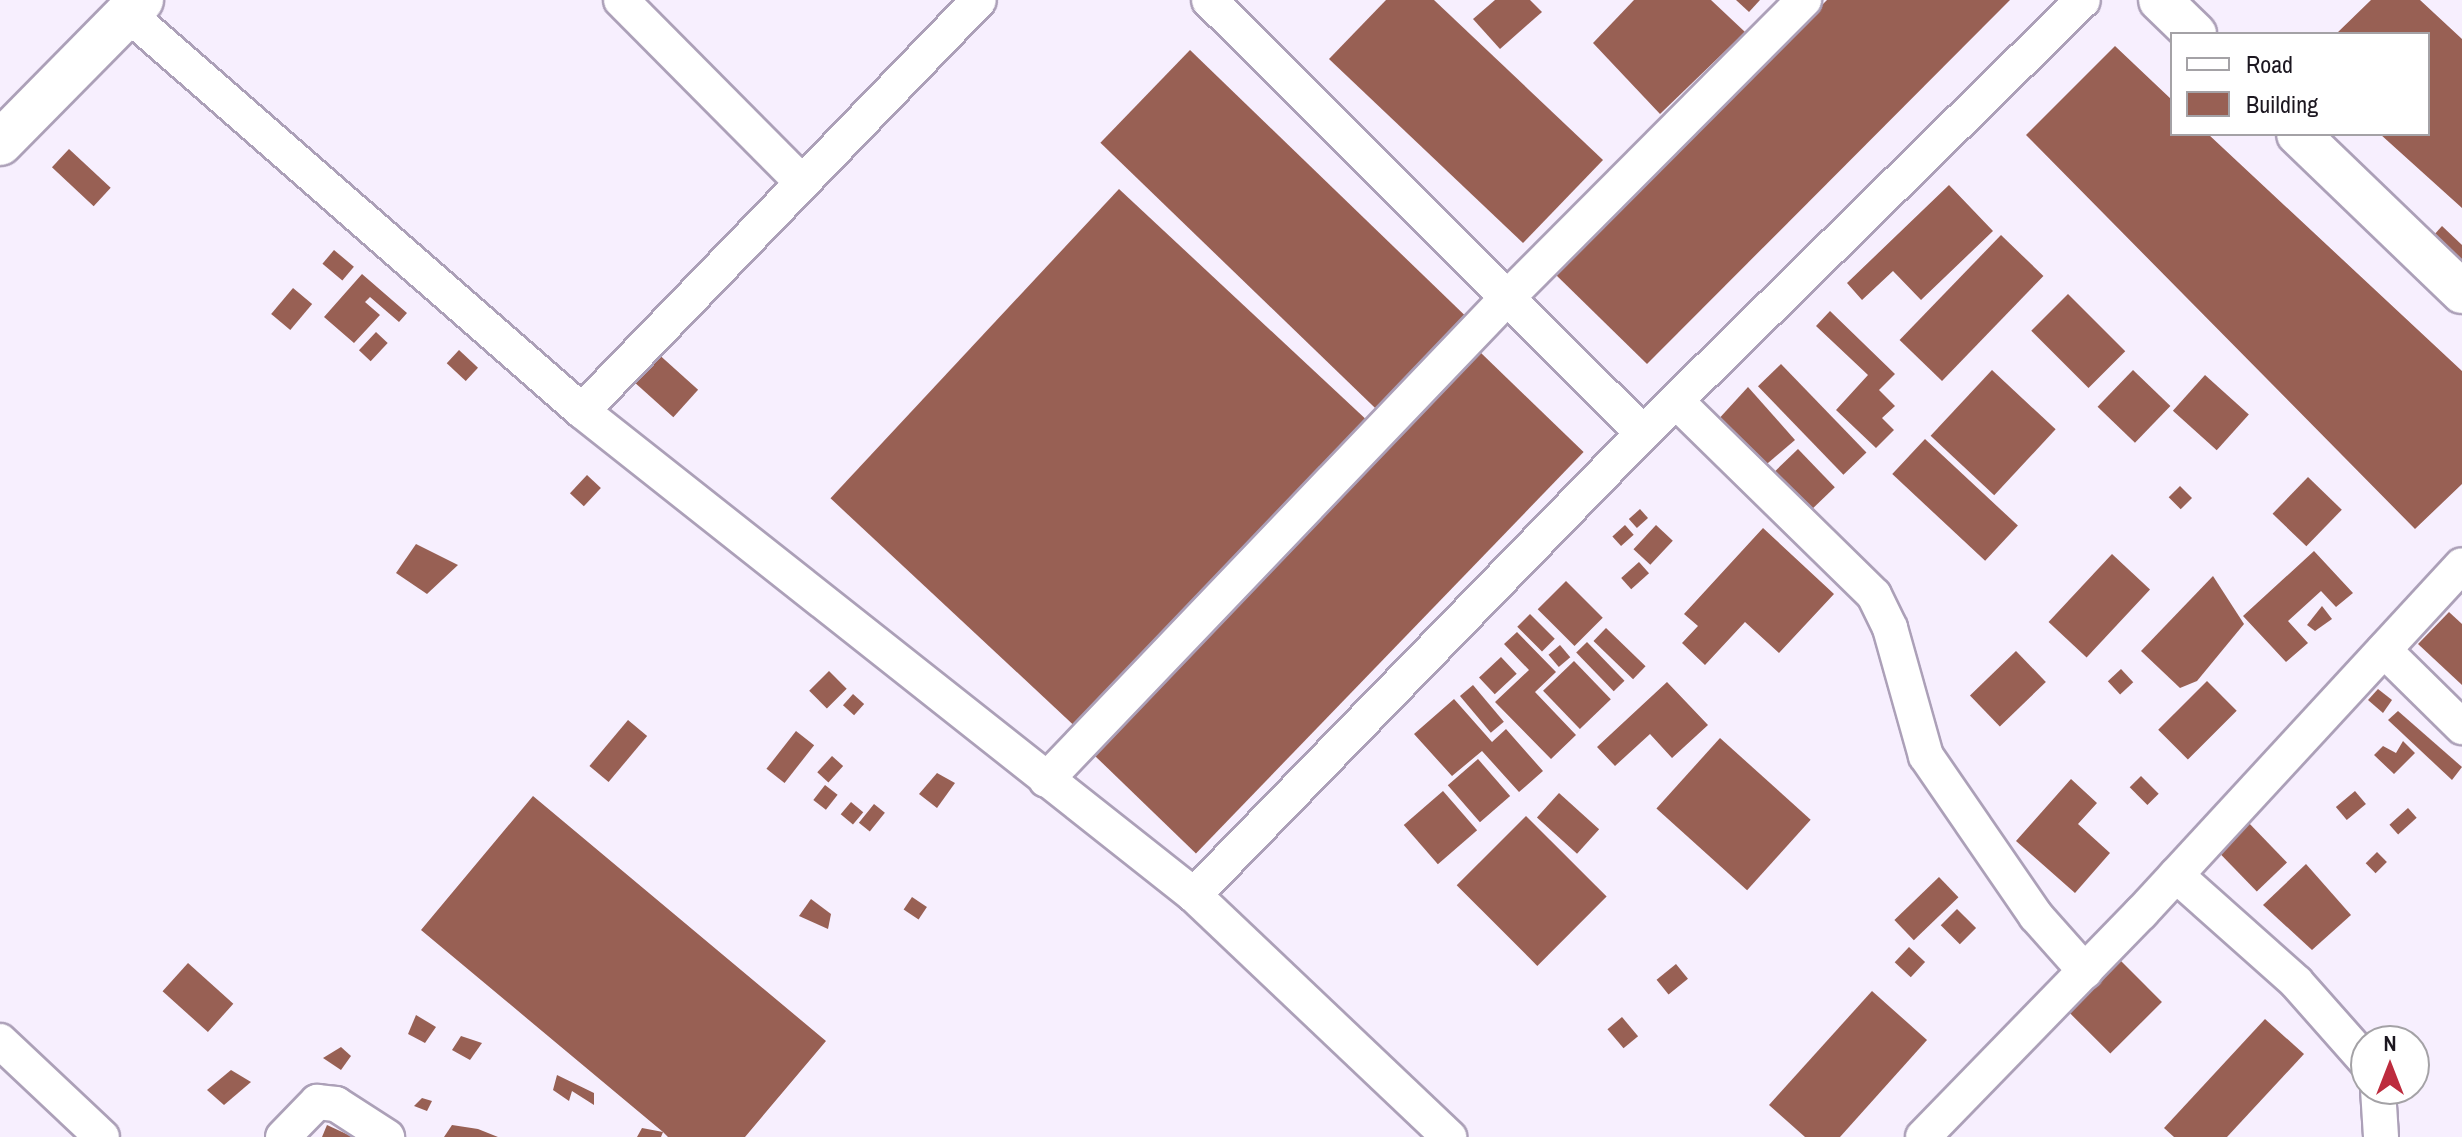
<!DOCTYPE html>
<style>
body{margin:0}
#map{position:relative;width:2462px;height:1137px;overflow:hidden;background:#f7effe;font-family:"Archivo Narrow",sans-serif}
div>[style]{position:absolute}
.building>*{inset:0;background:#986054;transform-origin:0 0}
.roads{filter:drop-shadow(2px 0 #aca0b8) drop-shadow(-2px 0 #aca0b8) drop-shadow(0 2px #aca0b8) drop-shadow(0 -2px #aca0b8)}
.minor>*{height:34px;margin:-17px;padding:0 17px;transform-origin:17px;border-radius:17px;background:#fff}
.tertiary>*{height:42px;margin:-21px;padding:0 21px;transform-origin:21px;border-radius:21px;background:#fff}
.trunk>*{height:44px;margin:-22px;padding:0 22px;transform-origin:22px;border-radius:22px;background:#fff}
span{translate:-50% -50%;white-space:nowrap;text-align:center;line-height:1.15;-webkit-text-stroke:7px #fff;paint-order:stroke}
.legend{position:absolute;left:2170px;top:32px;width:260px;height:104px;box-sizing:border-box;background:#fff;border:2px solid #a4a2a6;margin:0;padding:10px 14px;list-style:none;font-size:24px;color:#1c1720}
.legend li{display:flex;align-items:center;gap:16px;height:40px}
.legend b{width:40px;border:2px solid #a4a2a6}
.north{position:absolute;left:2350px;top:1025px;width:80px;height:80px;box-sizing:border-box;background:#fff;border:2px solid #a4a2a6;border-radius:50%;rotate:0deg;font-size:22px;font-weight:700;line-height:32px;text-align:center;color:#1c1720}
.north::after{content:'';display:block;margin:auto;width:28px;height:36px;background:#bd2c3e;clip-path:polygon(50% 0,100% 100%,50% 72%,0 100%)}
</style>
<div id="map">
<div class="building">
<div style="clip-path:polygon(1386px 0,1434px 0,1603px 160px,1523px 243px,1329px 59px)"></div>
<div style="clip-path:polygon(1495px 0,1530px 0,1542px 12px,1500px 49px,1473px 19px)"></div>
<div style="clip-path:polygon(1634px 0,1711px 0,1745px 32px,1660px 114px,1593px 43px)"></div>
<div style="clip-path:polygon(1736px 0,1760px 0,1749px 12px)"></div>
<div style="clip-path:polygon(1827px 0,2010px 0,1647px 364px,1554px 273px)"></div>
<div style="clip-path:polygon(2371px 0,2420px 0,2462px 39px,2462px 208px,2380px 134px,2428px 134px,2428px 34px,2336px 34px)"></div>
<div style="clip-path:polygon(2115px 46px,2172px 100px,2172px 134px,2208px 134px,2462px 371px,2462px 484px,2415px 529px,2026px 135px)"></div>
<div style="left:1190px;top:50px;width:383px;height:129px;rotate:44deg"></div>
<div style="left:69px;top:149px;width:57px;height:25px;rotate:43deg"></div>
<div style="clip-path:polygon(1949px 185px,1993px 231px,1921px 300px,1893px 271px,1862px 300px,1847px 283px)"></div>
<div style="left:1119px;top:189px;width:349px;height:423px;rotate:43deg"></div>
<div style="clip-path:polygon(2442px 226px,2462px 245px,2462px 263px,2433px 236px)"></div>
<div style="left:2001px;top:235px;width:59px;height:146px;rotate:44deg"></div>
<div style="left:334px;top:250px;width:26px;height:18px;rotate:40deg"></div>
<div style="clip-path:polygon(362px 274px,407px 313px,399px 322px,370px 297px,365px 302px,380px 315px,354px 343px,324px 317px)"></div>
<div style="left:293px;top:288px;width:25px;height:34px;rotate:40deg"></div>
<div style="left:2068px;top:294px;width:81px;height:52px;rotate:45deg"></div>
<div style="clip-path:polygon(1830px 311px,1895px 374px,1879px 390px,1895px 406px,1882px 418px,1894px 430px,1876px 448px,1836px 410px,1868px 375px,1816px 326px)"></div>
<div style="left:376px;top:332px;width:16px;height:25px;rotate:43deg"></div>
<div style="left:459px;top:350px;width:26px;height:18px;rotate:43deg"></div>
<div style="left:655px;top:351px;width:58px;height:37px;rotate:42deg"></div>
<div style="left:1480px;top:352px;width:144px;height:558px;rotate:44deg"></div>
<div style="left:1781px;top:364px;width:123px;height:32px;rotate:46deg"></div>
<div style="left:1992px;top:370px;width:87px;height:90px;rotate:43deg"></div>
<div style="left:2133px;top:370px;width:52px;height:51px;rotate:44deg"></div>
<div style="left:2205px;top:375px;width:59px;height:48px;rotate:42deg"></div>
<div style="clip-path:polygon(1748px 387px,1795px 440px,1761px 469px,1715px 423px)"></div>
<div style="left:1925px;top:439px;width:127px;height:48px;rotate:43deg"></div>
<div style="left:1798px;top:449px;width:53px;height:42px;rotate:46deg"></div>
<div style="left:587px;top:475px;width:19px;height:25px;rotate:43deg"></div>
<div style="left:2308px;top:477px;width:47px;height:51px;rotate:44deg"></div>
<div style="left:2180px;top:486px;width:17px;height:16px;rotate:45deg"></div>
<div style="left:1640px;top:509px;width:12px;height:15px;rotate:48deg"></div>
<div style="left:1625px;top:525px;width:13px;height:17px;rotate:48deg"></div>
<div style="left:1656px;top:525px;width:23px;height:33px;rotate:43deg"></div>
<div style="clip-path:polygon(1763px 528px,1834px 594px,1779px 653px,1745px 622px,1705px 665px,1682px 643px,1698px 626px,1684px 614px)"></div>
<div style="clip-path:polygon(416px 544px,458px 565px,427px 594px,396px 573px)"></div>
<div style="clip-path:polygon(2314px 551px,2353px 593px,2336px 607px,2321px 591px,2288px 621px,2308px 643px,2286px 662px,2243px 616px)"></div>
<div style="left:2112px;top:554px;width:52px;height:93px;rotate:43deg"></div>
<div style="left:1639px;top:562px;width:15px;height:24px;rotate:48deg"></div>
<div style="clip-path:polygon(2213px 576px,2244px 624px,2197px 681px,2180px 688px,2141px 651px)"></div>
<div style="left:1566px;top:581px;width:52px;height:40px;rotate:45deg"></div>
<div style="clip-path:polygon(2322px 606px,2332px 619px,2315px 631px,2307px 625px)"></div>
<div style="clip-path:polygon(2449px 612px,2462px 624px,2462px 685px,2418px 644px)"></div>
<div style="left:1530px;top:614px;width:35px;height:18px;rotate:45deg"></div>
<div style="left:1606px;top:628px;width:55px;height:18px;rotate:44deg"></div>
<div style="clip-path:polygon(1517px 632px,1556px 672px,1535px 692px,1576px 735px,1551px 759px,1495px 702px,1529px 670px,1504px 644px)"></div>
<div style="left:1587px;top:642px;width:54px;height:15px;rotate:46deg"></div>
<div style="left:1560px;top:645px;width:16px;height:15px;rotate:50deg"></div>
<div style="left:2016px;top:651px;width:43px;height:64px;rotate:46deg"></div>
<div style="left:1501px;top:657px;width:23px;height:30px;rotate:47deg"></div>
<div style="left:1574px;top:661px;width:53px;height:43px;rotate:46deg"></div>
<div style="left:2121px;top:669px;width:18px;height:18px;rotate:47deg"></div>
<div style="left:829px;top:671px;width:25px;height:28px;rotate:45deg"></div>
<div style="left:2207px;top:681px;width:42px;height:69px;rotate:45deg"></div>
<div style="clip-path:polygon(1667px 682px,1708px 725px,1672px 758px,1650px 734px,1615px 766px,1597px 747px)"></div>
<div style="left:1473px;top:685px;width:48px;height:17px;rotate:50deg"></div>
<div style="clip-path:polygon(2378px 689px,2392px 700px,2383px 713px,2368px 700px)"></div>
<div style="left:853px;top:694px;width:15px;height:15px;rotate:42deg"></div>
<div style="clip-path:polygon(1454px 699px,1492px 742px,1506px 729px,1543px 771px,1519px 792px,1482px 751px,1452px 776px,1414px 734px)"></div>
<div style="clip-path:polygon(2398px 711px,2462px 767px,2452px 780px,2388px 720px)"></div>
<div style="left:628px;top:720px;width:25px;height:60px;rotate:40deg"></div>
<div style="left:796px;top:731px;width:23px;height:48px;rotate:38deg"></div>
<div style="left:1720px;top:738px;width:122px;height:95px;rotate:42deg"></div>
<div style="clip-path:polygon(2403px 741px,2415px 753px,2394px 774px,2374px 755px,2383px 746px,2396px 753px)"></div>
<div style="left:832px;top:756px;width:15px;height:22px;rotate:42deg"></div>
<div style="left:1478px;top:759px;width:49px;height:40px;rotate:49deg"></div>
<div style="clip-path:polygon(937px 773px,955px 783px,937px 808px,919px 794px)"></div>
<div style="left:2141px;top:776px;width:25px;height:16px;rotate:45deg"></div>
<div style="clip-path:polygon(2071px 779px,2097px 803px,2078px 824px,2110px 853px,2075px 893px,2016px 841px)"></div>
<div style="left:825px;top:785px;width:16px;height:19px;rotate:38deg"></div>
<div style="left:1443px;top:791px;width:52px;height:52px;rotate:49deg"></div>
<div style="left:2355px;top:791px;width:17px;height:25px;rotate:50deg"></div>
<div style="left:1559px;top:793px;width:54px;height:33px;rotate:42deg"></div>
<div style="clip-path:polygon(533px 796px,826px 1041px,745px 1137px,668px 1137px,663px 1132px,661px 1137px,637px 1137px,642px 1128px,663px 1132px,421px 930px)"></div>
<div style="left:851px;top:802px;width:16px;height:16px;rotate:40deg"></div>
<div style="left:874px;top:804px;width:14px;height:24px;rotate:39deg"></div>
<div style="left:2408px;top:808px;width:13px;height:25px;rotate:48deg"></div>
<div style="left:1526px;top:816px;width:114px;height:98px;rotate:45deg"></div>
<div style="left:2246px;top:820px;width:59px;height:42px;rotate:46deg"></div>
<div style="left:2377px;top:852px;width:14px;height:16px;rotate:45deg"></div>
<div style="clip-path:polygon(2306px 864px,2351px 915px,2312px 950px,2263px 905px)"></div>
<div style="left:1939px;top:877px;width:28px;height:62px;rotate:46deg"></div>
<div style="left:912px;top:897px;width:18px;height:15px;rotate:34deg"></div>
<div style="clip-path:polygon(811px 899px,831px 914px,828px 929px,799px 916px)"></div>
<div style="left:1957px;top:909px;width:27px;height:23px;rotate:45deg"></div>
<div style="left:1909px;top:947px;width:22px;height:21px;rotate:43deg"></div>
<div style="left:2116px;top:956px;width:65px;height:73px;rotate:45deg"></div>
<div style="left:188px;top:963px;width:61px;height:38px;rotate:42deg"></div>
<div style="left:1676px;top:964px;width:19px;height:25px;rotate:51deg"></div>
<div style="clip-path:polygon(1872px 991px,1927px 1040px,1840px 1137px,1805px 1137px,1769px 1105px)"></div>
<div style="clip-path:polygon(416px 1015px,436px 1027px,425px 1043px,408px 1034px)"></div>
<div style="left:1622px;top:1017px;width:25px;height:19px;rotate:50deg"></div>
<div style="clip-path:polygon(2265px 1019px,2304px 1054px,2227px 1137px,2174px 1137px,2164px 1128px)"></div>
<div style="clip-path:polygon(461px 1036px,482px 1043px,470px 1060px,452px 1050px)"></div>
<div style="clip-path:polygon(341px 1047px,351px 1056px,341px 1070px,323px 1058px)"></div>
<div style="clip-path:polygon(231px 1070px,251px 1082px,224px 1105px,207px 1090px)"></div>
<div style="clip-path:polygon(557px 1075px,594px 1093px,594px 1105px,572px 1091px,569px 1101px,553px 1090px)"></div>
<div style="clip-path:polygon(422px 1098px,432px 1101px,427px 1111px,414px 1106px)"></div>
<div style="clip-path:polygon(327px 1125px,353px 1137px,322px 1137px)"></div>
<div style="clip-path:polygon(452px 1125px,478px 1129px,498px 1137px,444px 1137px)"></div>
</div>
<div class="roads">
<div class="minor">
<div style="left:621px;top:0;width:257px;rotate:45.2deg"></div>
<div style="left:1209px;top:0;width:613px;rotate:44.93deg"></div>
<div style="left:128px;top:14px;width:603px;rotate:41.17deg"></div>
<div style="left:582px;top:411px;width:780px;rotate:38.34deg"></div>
<div style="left:1194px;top:895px;width:352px;rotate:43.5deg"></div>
<div style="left:1676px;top:401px;width:277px;rotate:44.4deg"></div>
<div style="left:1874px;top:595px;width:37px;rotate:64deg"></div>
<div style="left:1890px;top:628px;width:133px;rotate:74.3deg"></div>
<div style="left:1926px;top:756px;width:194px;rotate:55.5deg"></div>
<div style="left:2036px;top:916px;width:74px;rotate:48.3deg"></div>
<div style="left:582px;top:411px;width:571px;rotate:-45.99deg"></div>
<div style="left:2384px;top:650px;width:110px;rotate:44.6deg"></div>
<div style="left:1046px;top:780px;width:667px;rotate:-46.28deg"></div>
<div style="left:1507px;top:298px;width:421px;rotate:-45.1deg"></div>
<div style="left:2176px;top:875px;width:161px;rotate:41.7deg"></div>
<div style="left:2296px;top:982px;width:106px;rotate:48.5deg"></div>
<div style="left:1194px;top:895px;width:644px;rotate:-45.82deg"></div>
<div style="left:1643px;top:433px;width:617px;rotate:-44.54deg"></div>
<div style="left:0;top:1041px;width:140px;rotate:43.3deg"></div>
<div style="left:2378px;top:1089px;width:48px;rotate:86.4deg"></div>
<div style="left:283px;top:1137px;width:49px;rotate:-45.8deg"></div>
<div style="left:317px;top:1102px;width:19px;rotate:6deg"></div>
<div style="left:336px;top:1104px;width:61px;rotate:32.9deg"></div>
<div style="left:1923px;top:1137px;width:313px;rotate:-45.8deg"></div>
<div style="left:2141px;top:913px;width:473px;rotate:-47.3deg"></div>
</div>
<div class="tertiary">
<div style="left:2160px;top:0;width:49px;rotate:44.2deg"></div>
<div style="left:2298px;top:134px;width:228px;rotate:43.9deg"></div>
</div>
<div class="trunk">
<div style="left:0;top:143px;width:201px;rotate:-45.4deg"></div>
</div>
</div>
<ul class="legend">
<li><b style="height:10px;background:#fff"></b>Road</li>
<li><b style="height:22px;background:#986054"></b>Building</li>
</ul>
<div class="north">N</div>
</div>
